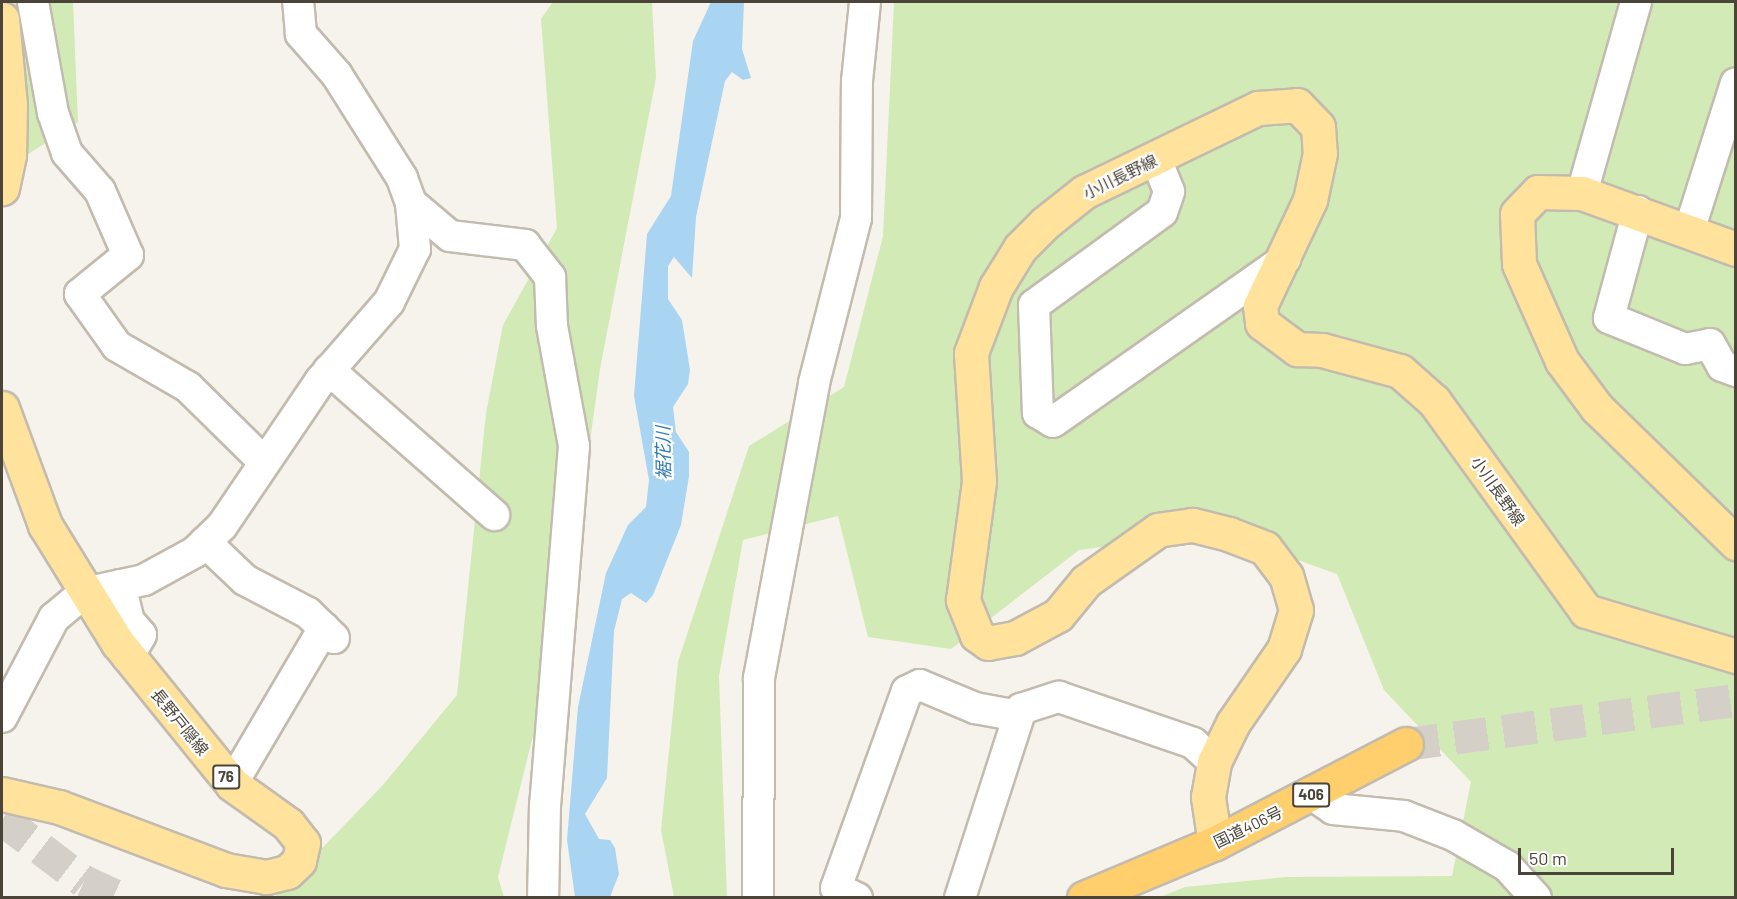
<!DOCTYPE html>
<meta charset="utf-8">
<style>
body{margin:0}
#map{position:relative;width:1737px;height:899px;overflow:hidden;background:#f6f3ec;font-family:Barlow,"Noto Sans JP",sans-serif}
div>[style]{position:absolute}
.green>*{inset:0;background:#d2eab5}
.water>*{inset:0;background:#a9d4f2}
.highway-tunnel>*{height:33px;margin-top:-16.5px;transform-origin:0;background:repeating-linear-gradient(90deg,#d4d0c8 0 33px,transparent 0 49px)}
.roads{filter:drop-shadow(2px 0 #c2bbae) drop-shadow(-2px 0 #c2bbae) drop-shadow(0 2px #c2bbae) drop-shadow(0 -2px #c2bbae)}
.minor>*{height:30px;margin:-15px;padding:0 15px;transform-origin:15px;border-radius:15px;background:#fff}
.major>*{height:33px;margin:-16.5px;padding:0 16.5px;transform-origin:16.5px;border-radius:16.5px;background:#ffe39c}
.highway>*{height:33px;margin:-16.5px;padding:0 16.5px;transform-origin:16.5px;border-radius:16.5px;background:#ffcf6e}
span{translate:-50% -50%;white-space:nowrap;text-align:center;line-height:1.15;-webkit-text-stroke:4.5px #fff;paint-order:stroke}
.shield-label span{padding:2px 4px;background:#fff;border:2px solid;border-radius:4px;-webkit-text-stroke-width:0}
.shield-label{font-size:15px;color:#4b4439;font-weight:700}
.street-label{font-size:16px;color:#4b4439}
.water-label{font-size:18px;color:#2e7ab2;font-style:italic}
.frame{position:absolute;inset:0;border:3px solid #4b4439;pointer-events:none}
.scale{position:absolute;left:1518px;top:848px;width:156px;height:27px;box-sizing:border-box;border:3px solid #4b4439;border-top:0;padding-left:8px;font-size:18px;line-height:21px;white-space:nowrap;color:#4b4439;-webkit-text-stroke:4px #fff;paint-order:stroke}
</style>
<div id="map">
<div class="green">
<div style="clip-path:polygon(2px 2px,73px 2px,78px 122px,2px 171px)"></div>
<div style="clip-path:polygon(553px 2px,652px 2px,656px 78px,600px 369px,570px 586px,498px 877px,504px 897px,274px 898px,383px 785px,457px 695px,486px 413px,503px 325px,557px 228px,541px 19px)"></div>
<div style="clip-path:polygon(894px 2px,1735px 2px,1735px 897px,1160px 897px,1185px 887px,1286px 877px,1452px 876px,1471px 782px,1384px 690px,1337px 574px,1218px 532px,1079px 550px,951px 649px,868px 637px,838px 516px,743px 540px,719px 676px,727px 897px,674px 897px,661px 830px,678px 662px,749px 446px,844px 387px,883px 236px)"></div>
</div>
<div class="water">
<div style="clip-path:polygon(711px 2px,744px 2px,742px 49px,751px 78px,743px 80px,732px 72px,725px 81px,696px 217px,692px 278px,674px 257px,668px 266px,668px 299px,682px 320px,690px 370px,688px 384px,673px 407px,676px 432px,689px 452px,689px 476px,681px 525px,653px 595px,646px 603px,631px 593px,622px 599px,614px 631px,607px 778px,585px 814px,599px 839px,610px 840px,615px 848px,619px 874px,610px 897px,575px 897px,567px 840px,578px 707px,606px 573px,628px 525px,646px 507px,649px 480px,634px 396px,647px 234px,671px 196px,693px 41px)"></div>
</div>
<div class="highway-tunnel">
<div style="left:1406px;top:744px;width:333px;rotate:-7.6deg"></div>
<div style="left:2px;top:819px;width:103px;rotate:37.1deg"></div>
<div style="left:84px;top:881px;width:41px;rotate:24.7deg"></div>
</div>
<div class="roads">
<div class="minor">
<div style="left:33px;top:2px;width:113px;rotate:79.8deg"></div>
<div style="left:53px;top:113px;width:42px;rotate:70.7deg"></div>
<div style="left:67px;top:153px;width:50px;rotate:49deg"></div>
<div style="left:100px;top:191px;width:70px;rotate:66.4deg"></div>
<div style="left:128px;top:255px;width:62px;rotate:140.9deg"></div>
<div style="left:80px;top:294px;width:64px;rotate:54.6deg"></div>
<div style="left:117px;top:346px;width:82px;rotate:30deg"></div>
<div style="left:188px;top:387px;width:107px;rotate:44.6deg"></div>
<div style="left:1156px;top:159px;width:35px;rotate:68deg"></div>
<div style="left:1169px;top:192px;width:21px;rotate:109deg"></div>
<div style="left:1162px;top:212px;width:158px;rotate:144deg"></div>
<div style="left:1034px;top:305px;width:108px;rotate:87.9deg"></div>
<div style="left:1038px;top:413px;width:17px;rotate:31deg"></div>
<div style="left:1053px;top:422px;width:284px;rotate:-35.1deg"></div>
<div style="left:1582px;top:193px;width:198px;rotate:-74.2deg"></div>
<div style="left:411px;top:203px;width:51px;rotate:40.2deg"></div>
<div style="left:450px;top:236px;width:76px;rotate:6.8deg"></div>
<div style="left:525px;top:245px;width:41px;rotate:52deg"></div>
<div style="left:550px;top:277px;width:49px;rotate:87.7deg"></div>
<div style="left:552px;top:326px;width:122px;rotate:79.6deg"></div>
<div style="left:574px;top:446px;width:360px;rotate:94.6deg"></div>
<div style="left:545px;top:805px;width:93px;rotate:91.2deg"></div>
<div style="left:1638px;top:211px;width:111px;rotate:105.2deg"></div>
<div style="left:1609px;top:318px;width:82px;rotate:22.2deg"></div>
<div style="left:1685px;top:349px;width:25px;rotate:-11deg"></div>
<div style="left:1710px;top:344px;width:25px;rotate:61deg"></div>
<div style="left:1722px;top:366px;width:15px;rotate:20deg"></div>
<div style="left:1689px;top:231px;width:155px;rotate:-72.4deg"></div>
<div style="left:329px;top:370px;width:220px;rotate:41.3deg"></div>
<div style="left:205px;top:542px;width:55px;rotate:43.5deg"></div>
<div style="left:245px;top:580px;width:71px;rotate:27.6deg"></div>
<div style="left:308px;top:613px;width:36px;rotate:44deg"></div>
<div style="left:120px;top:585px;width:37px;rotate:76deg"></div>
<div style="left:129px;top:621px;width:18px;rotate:49deg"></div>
<div style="left:141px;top:635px;width:26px;rotate:121deg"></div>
<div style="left:2px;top:717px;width:112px;rotate:-62.3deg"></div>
<div style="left:54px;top:618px;width:39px;rotate:-40deg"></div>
<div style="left:84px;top:593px;width:61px;rotate:-12.2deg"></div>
<div style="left:144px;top:580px;width:58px;rotate:-28.8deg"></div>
<div style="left:195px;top:552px;width:37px;rotate:-44deg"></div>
<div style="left:222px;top:526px;width:175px;rotate:-55.9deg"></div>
<div style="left:320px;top:381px;width:105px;rotate:-48.9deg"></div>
<div style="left:389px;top:302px;width:59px;rotate:-63.9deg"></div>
<div style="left:415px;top:249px;width:46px;rotate:-95deg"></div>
<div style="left:411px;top:203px;width:27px;rotate:-110deg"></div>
<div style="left:402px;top:178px;width:122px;rotate:-122.3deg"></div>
<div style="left:337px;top:75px;width:55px;rotate:-131.3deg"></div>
<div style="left:301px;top:34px;width:32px;rotate:-95deg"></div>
<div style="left:232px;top:784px;width:181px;rotate:-59.5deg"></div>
<div style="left:1313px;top:795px;width:24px;rotate:35deg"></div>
<div style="left:1333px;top:809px;width:71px;rotate:5.6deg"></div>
<div style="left:1404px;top:816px;width:53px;rotate:21.2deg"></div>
<div style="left:1453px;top:835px;width:62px;rotate:29.9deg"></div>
<div style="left:1507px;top:866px;width:43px;rotate:47.8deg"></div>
<div style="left:758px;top:898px;width:220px;rotate:-89.7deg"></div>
<div style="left:759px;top:678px;width:300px;rotate:-79.4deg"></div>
<div style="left:814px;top:383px;width:170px;rotate:-75.7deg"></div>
<div style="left:856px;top:218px;width:137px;rotate:-89.6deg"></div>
<div style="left:857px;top:81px;width:79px;rotate:-84.2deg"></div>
<div style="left:857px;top:898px;width:23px;rotate:-155deg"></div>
<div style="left:836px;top:888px;width:209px;rotate:-70.2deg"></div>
<div style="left:907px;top:691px;width:14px;rotate:-25deg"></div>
<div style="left:920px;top:685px;width:60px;rotate:22.7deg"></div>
<div style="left:975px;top:708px;width:44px;rotate:10.5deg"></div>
<div style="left:960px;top:898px;width:199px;rotate:-72.1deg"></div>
<div style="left:1021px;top:709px;width:40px;rotate:-18deg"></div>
<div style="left:1059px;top:697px;width:142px;rotate:18.9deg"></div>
<div style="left:1193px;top:743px;width:28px;rotate:42deg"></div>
</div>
<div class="major">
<div style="left:2px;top:19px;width:86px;rotate:84.7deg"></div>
<div style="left:10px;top:105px;width:50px;rotate:91.1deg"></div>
<div style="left:9px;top:155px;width:34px;rotate:102deg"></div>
<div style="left:1736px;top:249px;width:164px;rotate:-160deg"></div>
<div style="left:1582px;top:193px;width:44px;rotate:-178.7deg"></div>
<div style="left:1538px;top:192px;width:30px;rotate:134deg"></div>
<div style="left:1517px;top:214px;width:50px;rotate:87.7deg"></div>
<div style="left:1519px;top:264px;width:106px;rotate:66.1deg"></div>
<div style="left:1562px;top:361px;width:59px;rotate:53.3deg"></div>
<div style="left:1597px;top:408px;width:194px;rotate:44.2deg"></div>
<div style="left:2px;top:408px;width:125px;rotate:69.8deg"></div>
<div style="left:45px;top:525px;width:139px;rotate:58.3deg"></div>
<div style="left:118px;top:643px;width:181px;rotate:51deg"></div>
<div style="left:232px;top:784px;width:69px;rotate:35.5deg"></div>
<div style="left:288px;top:824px;width:24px;rotate:52deg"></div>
<div style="left:303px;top:843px;width:18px;rotate:103deg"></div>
<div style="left:299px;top:861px;width:16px;rotate:137deg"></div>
<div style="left:287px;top:872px;width:21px;rotate:166deg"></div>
<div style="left:267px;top:877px;width:42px;rotate:-170.3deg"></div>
<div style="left:226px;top:870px;width:178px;rotate:-159.3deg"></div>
<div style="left:59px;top:807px;width:58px;rotate:-167.2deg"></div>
<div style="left:1215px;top:843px;width:47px;rotate:-98.7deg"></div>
<div style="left:1208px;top:797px;width:36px;rotate:-80deg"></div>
<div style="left:1214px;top:762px;width:43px;rotate:-64deg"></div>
<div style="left:1233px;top:723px;width:90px;rotate:-55.4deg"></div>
<div style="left:1284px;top:649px;width:41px;rotate:-72.9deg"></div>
<div style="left:1296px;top:610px;width:35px;rotate:-106deg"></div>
<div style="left:1286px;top:576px;width:35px;rotate:-127deg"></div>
<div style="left:1265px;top:548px;width:39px;rotate:-159deg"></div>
<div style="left:1229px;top:534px;width:38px;rotate:-166deg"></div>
<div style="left:1192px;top:525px;width:34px;rotate:172deg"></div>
<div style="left:1158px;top:530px;width:88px;rotate:144.7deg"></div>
<div style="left:1086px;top:581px;width:44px;rotate:129.5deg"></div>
<div style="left:1058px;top:615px;width:49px;rotate:151.9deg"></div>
<div style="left:1015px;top:638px;width:27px;rotate:170deg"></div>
<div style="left:988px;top:643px;width:14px;rotate:-144deg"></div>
<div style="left:977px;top:635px;width:38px;rotate:-112deg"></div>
<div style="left:963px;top:600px;width:120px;rotate:-82.3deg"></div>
<div style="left:979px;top:481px;width:128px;rotate:-93.6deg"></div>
<div style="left:971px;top:353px;width:71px;rotate:-69.3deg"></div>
<div style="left:996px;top:287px;width:46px;rotate:-58.4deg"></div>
<div style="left:1020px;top:248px;width:35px;rotate:-45deg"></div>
<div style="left:1045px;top:223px;width:50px;rotate:-38.5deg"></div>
<div style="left:1084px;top:192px;width:193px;rotate:-25.8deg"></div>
<div style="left:1258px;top:108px;width:39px;rotate:-4deg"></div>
<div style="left:1297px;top:105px;width:30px;rotate:46deg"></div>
<div style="left:1318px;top:127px;width:26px;rotate:86deg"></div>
<div style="left:1320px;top:153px;width:48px;rotate:102deg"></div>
<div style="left:1310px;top:200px;width:117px;rotate:115.3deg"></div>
<div style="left:1260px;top:306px;width:17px;rotate:83deg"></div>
<div style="left:1262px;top:323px;width:44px;rotate:36.6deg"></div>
<div style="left:1297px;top:349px;width:25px;rotate:2deg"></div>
<div style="left:1322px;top:350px;width:81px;rotate:15.1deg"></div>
<div style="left:1400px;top:371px;width:45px;rotate:41.4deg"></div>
<div style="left:1434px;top:401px;width:259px;rotate:54.1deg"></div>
<div style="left:1586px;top:611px;width:157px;rotate:16.7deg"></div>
</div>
<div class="highway">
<div style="left:1084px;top:898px;width:142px;rotate:-22.8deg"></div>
<div style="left:1215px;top:843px;width:215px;rotate:-27.4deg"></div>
</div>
</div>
<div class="shield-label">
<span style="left:226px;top:777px">76</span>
<span style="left:1311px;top:795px">406</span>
</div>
<div class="street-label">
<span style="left:1120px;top:177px;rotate:-26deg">小川長野線</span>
<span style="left:1498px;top:491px;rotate:55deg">小川長野線</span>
<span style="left:180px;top:722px;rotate:51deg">長野戸隠線</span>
<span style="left:1248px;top:827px;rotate:-26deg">国道406号</span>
</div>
<div class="water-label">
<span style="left:663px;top:453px;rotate:-91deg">裾花川</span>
</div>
<div class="frame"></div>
<div class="scale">50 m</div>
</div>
